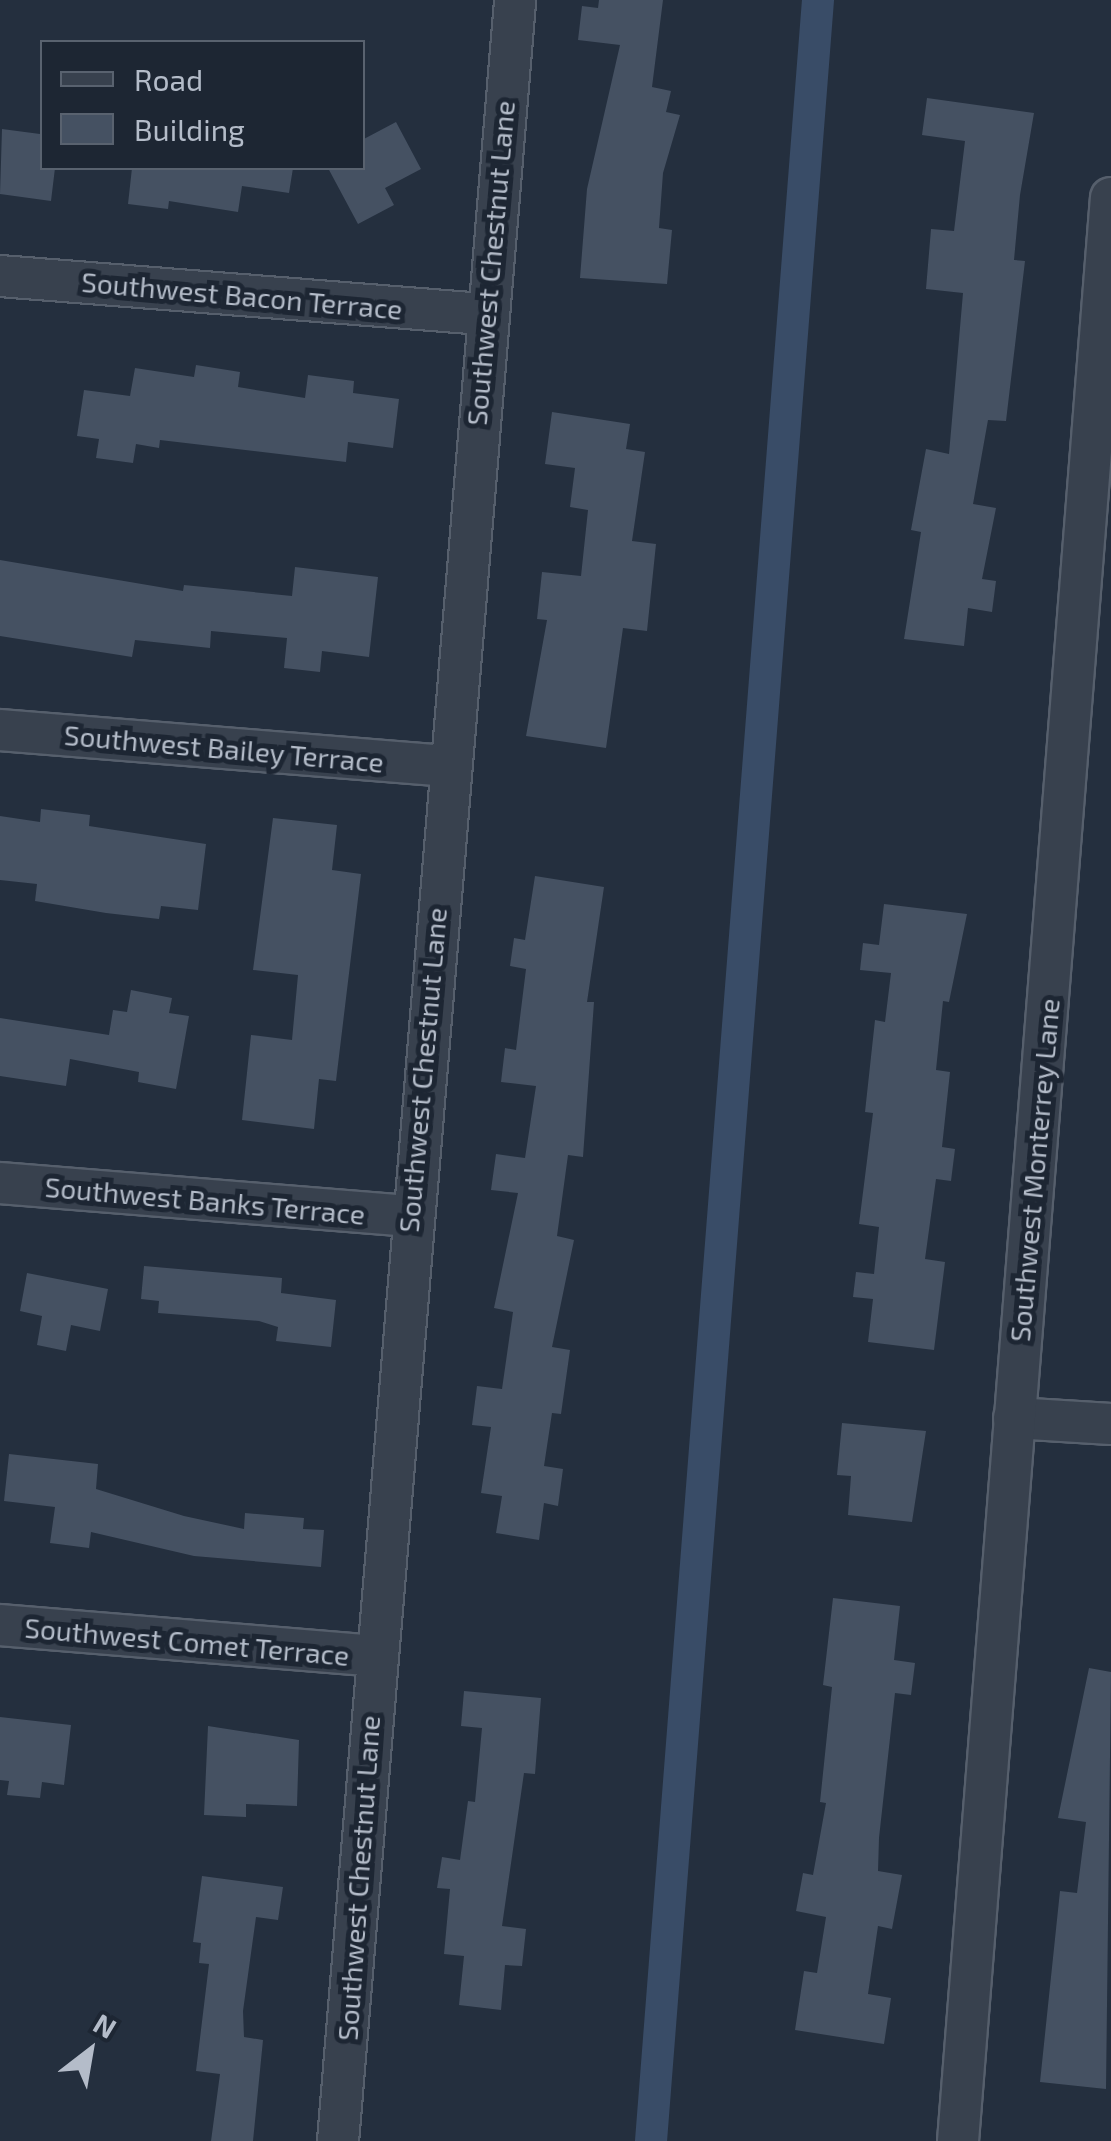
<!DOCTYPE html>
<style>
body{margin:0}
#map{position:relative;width:1111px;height:2141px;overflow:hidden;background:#242f3e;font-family:"Exo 2",sans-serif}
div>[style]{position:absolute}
.canal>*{height:32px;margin:-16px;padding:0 16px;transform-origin:16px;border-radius:16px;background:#394c67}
.building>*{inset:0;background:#455162}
.roads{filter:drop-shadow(2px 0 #565f6c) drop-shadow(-2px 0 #565f6c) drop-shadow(0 2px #565f6c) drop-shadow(0 -2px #565f6c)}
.minor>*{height:40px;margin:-20px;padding:0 20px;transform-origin:20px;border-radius:20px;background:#38414e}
span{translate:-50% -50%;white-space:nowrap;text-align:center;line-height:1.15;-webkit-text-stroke:10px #1d2633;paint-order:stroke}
.street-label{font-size:28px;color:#b4bcc9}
.legend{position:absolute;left:40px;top:40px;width:325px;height:130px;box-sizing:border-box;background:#1d2633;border:2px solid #59626f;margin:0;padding:12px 18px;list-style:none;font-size:30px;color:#b4bcc9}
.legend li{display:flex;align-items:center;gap:20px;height:50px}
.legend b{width:50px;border:2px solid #59626f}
.north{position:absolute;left:40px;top:2001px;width:100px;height:100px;-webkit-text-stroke:8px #1d2633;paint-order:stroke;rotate:31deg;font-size:28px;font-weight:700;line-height:40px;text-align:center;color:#b4bcc9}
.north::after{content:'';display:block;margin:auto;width:35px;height:45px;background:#b4bcc9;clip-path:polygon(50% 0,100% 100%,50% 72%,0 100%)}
</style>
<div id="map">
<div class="canal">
<div style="left:651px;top:2141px;width:2148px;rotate:-85.54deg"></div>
</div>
<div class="building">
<div style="clip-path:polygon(599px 0,663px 0,652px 87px,671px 91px,666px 112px,680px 115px,663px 173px,659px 228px,672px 230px,667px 284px,580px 278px,587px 189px,620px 45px,578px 40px,582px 6px,598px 8px)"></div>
<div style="clip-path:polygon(927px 98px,1034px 113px,1020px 195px,1014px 260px,1025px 261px,1006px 421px,988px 420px,973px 504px,996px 508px,982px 579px,996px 581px,992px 612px,968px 608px,964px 646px,904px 639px,921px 532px,911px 530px,926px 449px,949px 454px,963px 293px,926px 289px,931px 229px,954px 231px,965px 141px,922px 135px)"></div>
<div style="clip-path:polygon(396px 122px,421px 169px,385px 188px,394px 205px,358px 224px,328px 168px,362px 168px,362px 140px)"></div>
<div style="clip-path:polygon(2px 129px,40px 134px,42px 168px,55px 168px,51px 201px,0 194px)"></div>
<div style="clip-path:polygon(132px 168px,293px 168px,289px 193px,242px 186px,238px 212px,169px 201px,168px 209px,128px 204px)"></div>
<div style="clip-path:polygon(196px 365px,240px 372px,238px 387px,305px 398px,308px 375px,354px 381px,353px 393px,399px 399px,393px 448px,348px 442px,346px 462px,160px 440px,159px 448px,136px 444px,133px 463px,96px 458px,99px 439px,77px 436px,84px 390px,130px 396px,135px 368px,194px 377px)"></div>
<div style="clip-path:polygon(552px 412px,630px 424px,626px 449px,645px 452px,632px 541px,656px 544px,647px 631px,623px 628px,606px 748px,526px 736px,547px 620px,537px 619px,542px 572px,581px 576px,588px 510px,570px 507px,575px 468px,545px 464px)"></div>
<div style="clip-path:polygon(0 560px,183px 591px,184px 585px,292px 596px,295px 567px,378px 577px,369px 657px,322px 651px,320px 672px,284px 668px,287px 638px,211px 631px,210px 648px,135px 640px,132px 657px,0 636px)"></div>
<div style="clip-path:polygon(41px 809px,90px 815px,89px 826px,206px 844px,198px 910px,161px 906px,159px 919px,106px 913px,35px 901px,37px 884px,0 880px,0 816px,40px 822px)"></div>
<div style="clip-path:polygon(273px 818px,337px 825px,332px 870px,361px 874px,336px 1081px,319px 1079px,314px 1129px,242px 1120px,251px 1035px,292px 1040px,298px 975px,253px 970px)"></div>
<div style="clip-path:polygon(535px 876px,604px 887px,587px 1002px,594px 1002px,583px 1157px,568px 1155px,557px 1236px,574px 1240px,552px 1347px,570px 1350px,561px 1414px,552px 1413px,544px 1466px,563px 1469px,558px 1506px,544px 1503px,539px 1540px,496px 1533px,502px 1496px,481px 1493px,491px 1427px,472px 1425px,477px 1386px,502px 1389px,513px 1312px,494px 1308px,518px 1193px,491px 1190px,496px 1154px,525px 1158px,536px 1086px,501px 1082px,505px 1048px,516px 1050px,526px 969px,510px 966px,514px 938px,525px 940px)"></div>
<div style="clip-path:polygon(884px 904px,967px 914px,949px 1002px,943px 1001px,936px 1070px,950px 1072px,942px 1147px,955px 1149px,951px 1181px,936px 1179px,925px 1259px,945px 1262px,934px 1350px,868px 1342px,873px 1299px,853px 1297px,856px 1272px,874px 1274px,879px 1227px,859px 1224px,873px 1113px,865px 1112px,875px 1020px,885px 1022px,891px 973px,860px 970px,863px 943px,879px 945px)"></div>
<div style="clip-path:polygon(131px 990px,172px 998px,169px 1013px,189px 1016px,176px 1089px,138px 1082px,139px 1072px,70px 1059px,66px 1086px,0 1076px,0 1018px,109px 1035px,113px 1010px,127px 1012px)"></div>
<div style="clip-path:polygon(144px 1266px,282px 1278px,281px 1293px,336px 1300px,331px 1347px,276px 1341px,278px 1327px,259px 1321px,158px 1313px,159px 1301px,141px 1299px)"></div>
<div style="clip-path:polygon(27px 1273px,108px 1289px,100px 1331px,71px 1325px,66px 1351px,37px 1345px,42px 1316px,20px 1311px)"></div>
<div style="clip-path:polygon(842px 1423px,926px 1431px,912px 1522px,848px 1515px,851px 1476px,837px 1475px)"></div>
<div style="clip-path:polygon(9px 1454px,98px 1464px,96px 1489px,184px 1516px,244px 1529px,245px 1513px,304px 1518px,303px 1529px,324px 1530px,321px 1567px,194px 1556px,91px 1532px,89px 1548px,50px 1543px,55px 1507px,4px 1501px)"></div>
<div style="clip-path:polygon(833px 1598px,900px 1606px,894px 1660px,915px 1663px,911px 1695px,895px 1693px,879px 1838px,878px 1871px,902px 1875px,892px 1929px,878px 1926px,868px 1994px,891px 1998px,884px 2044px,795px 2030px,804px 1971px,817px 1973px,826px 1917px,796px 1911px,803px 1873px,813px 1875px,826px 1803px,820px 1802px,832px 1687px,823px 1685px)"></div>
<div style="clip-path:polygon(1089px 1668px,1111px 1672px,1106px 2089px,1040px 2082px,1060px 1891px,1077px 1893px,1086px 1822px,1058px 1818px)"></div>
<div style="clip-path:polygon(464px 1691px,541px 1698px,535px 1774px,524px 1773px,502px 1926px,526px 1929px,522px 1966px,505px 1965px,501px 2010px,459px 2005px,464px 1956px,444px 1954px,450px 1889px,437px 1888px,442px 1857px,460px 1860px,468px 1801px,475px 1802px,482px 1728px,461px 1726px)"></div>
<div style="clip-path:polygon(0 1717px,71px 1725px,64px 1785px,42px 1782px,40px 1798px,7px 1795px,9px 1781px,0 1780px)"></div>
<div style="clip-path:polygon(208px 1726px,299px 1740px,297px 1806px,246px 1804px,246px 1817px,204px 1815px)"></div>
<div style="clip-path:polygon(202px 1876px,283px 1887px,278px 1920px,256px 1917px,243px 2011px,244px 2037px,263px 2040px,253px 2141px,211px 2141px,220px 2074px,196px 2071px,209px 1964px,199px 1963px,201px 1943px,193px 1942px)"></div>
</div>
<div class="roads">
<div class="minor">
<div style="left:0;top:276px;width:486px;rotate:4.5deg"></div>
<div style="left:0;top:730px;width:449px;rotate:4.6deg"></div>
<div style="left:0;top:1183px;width:411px;rotate:4.6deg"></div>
<div style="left:1014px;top:1418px;width:97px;rotate:3.5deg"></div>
<div style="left:0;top:1625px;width:375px;rotate:4.7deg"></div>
<div style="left:338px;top:2141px;width:2148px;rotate:-85.27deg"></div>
<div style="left:958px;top:2141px;width:1949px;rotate:-85.5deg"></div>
</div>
</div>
<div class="street-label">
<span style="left:490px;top:263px;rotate:-85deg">Southwest Chestnut Lane</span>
<span style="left:242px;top:295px;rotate:5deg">Southwest Bacon Terrace</span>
<span style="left:224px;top:748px;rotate:5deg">Southwest Bailey Terrace</span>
<span style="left:422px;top:1070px;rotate:-85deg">Southwest Chestnut Lane</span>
<span style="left:1034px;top:1170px;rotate:-85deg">Southwest Monterrey Lane</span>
<span style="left:205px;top:1200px;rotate:5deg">Southwest Banks Terrace</span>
<span style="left:187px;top:1641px;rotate:5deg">Southwest Comet Terrace</span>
<span style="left:358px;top:1878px;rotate:-86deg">Southwest Chestnut Lane</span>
</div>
<ul class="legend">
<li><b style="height:12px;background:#38414e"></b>Road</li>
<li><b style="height:28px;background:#455162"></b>Building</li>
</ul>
<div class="north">N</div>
</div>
